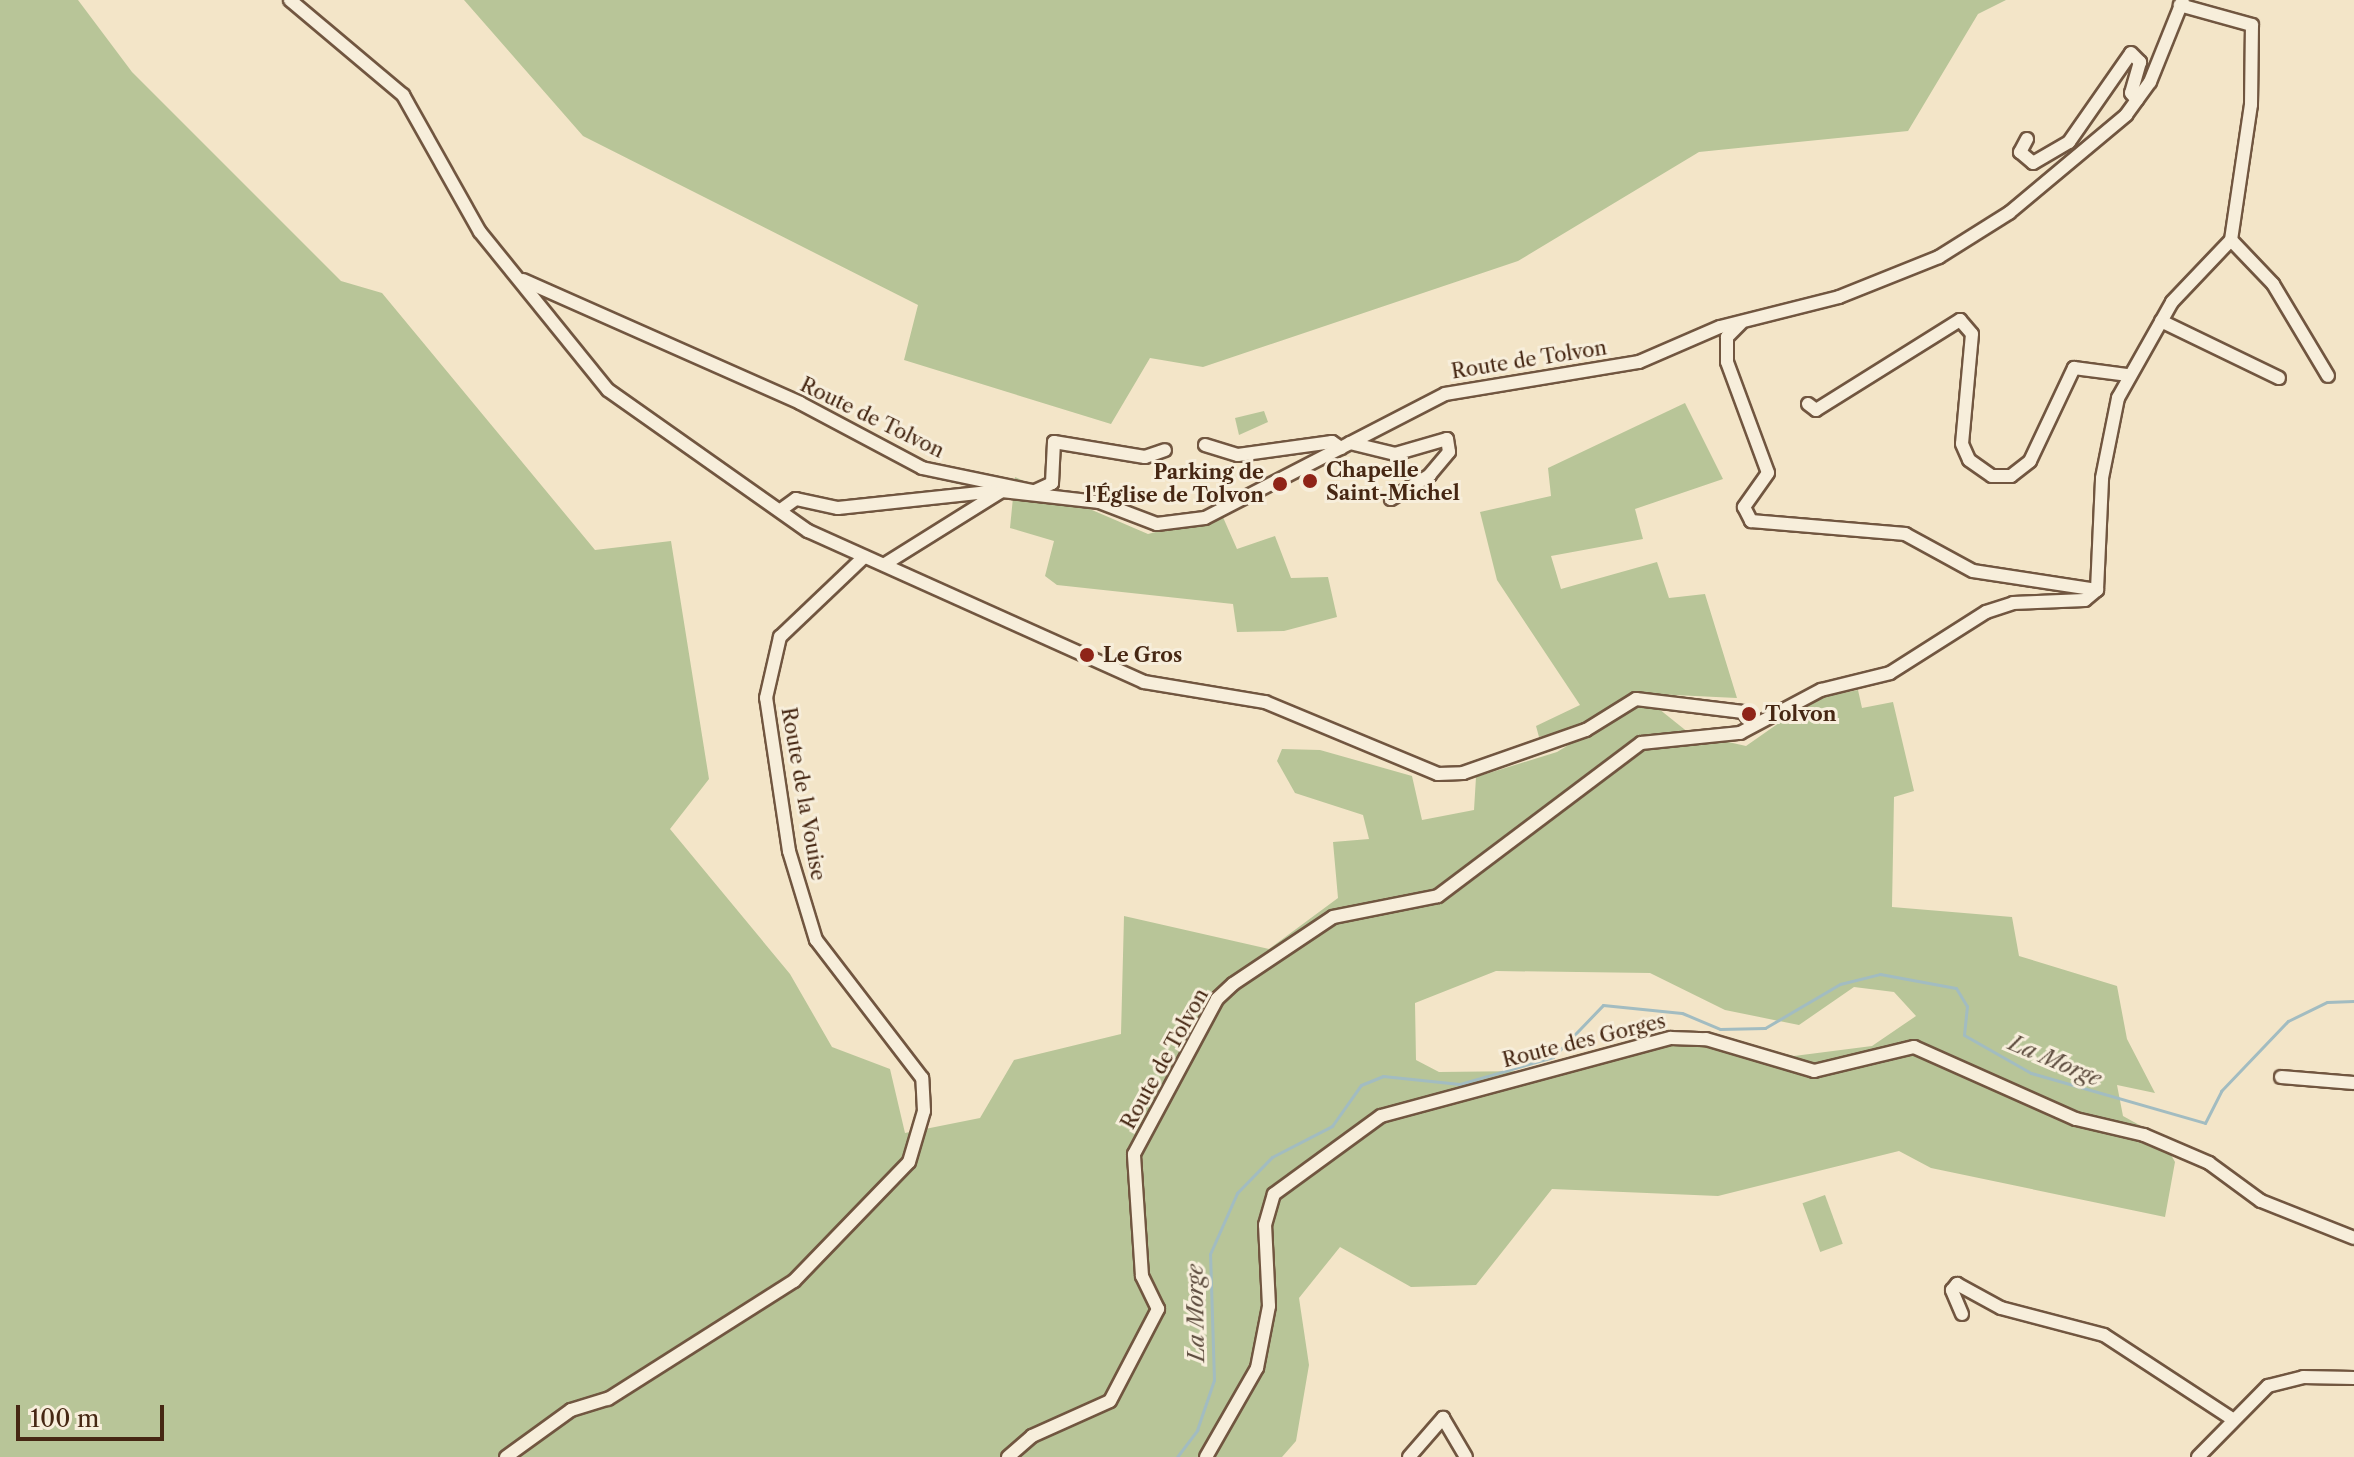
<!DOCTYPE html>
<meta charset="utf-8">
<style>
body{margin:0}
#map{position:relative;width:2354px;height:1457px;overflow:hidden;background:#f3e5c8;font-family:"Libre Caslon Text",serif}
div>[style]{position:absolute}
.green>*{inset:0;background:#b8c598;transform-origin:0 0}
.stream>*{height:3px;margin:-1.5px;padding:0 1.5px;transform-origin:1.5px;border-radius:1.5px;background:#a2bcc1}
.roads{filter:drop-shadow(2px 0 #715640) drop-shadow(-2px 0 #715640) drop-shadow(0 2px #715640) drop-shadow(0 -2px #715640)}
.minor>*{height:12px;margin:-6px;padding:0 6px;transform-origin:6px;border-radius:6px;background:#f7eedb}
.dots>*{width:22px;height:22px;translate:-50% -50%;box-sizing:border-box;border:4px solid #f7eedb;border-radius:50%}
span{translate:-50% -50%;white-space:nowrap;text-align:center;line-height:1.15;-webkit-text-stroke:6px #f7eedb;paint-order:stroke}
.street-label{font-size:20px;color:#462713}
.poi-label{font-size:20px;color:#462713;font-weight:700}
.left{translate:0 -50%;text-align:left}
.right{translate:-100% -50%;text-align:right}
.water-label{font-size:22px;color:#5d4c3e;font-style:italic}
.scale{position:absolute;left:16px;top:1405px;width:148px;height:36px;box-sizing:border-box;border:4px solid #462713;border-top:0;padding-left:10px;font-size:24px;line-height:28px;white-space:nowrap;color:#462713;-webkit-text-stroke:6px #f7eedb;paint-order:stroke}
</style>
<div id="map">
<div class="green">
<div style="clip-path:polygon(evenodd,0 0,78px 0,132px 72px,341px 281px,382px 293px,595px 550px,671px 541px,709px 779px,670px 829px,790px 974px,832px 1047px,890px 1069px,905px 1133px,980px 1118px,1014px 1060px,1121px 1034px,1124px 916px,1269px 949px,1338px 898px,1333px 842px,1369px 839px,1363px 815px,1295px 793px,1277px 761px,1282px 749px,1320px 750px,1412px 776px,1422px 820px,1474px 810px,1476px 777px,1557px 752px,1631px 707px,1659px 709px,1689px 733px,1746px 746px,1813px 699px,1858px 690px,1862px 708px,1893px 702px,1914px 791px,1894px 797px,1892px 907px,2012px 917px,2019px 956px,2117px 986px,2127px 1039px,2155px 1093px,2117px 1085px,2123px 1116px,2161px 1137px,2175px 1162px,2165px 1217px,1931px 1168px,1899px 1151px,1718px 1196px,1552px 1189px,1476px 1285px,1411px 1287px,1340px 1247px,1299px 1298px,1309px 1365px,1296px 1441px,1282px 1457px,0 1457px,0 0,1496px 971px,1650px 973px,1725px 1010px,1799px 1025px,1854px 987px,1894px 992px,1916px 1016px,1872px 1046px,1794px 1056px,1734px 1042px,1649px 1035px,1529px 1071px,1439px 1072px,1416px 1060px,1415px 1003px,1496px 971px)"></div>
<div style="clip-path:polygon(464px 0,2006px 0,1978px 14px,1908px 131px,1699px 152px,1518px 261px,1203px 367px,1150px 358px,1111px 424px,904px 360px,918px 305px,583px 136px)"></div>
<div style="clip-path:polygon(1685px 403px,1723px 479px,1635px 509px,1643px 539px,1551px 556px,1561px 589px,1657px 562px,1669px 598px,1705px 594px,1737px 698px,1632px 693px,1582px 726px,1539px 737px,1536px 726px,1580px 705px,1497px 580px,1480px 512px,1551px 496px,1548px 468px)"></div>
<div style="clip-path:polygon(1264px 411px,1268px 422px,1239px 435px,1235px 418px)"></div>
<div style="clip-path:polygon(1015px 477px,1148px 534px,1222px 515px,1237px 549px,1275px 536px,1291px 578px,1328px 577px,1337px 617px,1284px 631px,1237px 632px,1233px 604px,1057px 585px,1045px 576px,1054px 541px,1010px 528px)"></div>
<div style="left:1825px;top:1195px;width:52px;height:24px;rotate:70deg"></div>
</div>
<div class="stream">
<div style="left:1177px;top:1457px;width:34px;rotate:-53deg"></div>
<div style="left:1197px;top:1430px;width:53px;rotate:-71.2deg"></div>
<div style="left:1214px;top:1380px;width:126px;rotate:-91.8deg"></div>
<div style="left:1210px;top:1254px;width:67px;rotate:-66.1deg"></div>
<div style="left:1237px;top:1193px;width:50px;rotate:-45.8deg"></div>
<div style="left:1272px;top:1157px;width:68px;rotate:-27.3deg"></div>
<div style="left:1332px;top:1126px;width:50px;rotate:-54.7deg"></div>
<div style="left:1361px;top:1085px;width:24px;rotate:-22deg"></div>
<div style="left:1383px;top:1076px;width:77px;rotate:5.9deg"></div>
<div style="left:1460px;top:1084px;width:97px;rotate:-16.2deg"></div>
<div style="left:1553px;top:1057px;width:72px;rotate:-46.1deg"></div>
<div style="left:1603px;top:1005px;width:79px;rotate:5.8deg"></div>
<div style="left:1682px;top:1013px;width:41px;rotate:22.8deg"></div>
<div style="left:1720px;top:1029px;width:45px;rotate:-1.3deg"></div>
<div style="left:1765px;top:1028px;width:87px;rotate:-30.4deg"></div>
<div style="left:1840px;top:984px;width:41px;rotate:-14deg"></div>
<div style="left:1880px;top:974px;width:77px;rotate:10.4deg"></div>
<div style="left:1956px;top:988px;width:21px;rotate:59deg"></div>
<div style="left:1967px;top:1006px;width:29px;rotate:96deg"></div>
<div style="left:1964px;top:1035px;width:77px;rotate:29.6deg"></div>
<div style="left:2031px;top:1073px;width:181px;rotate:16deg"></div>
<div style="left:2205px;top:1123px;width:36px;rotate:-63deg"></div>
<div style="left:2221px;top:1091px;width:97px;rotate:-46.3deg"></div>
<div style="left:2288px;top:1021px;width:43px;rotate:-26deg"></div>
<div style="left:2327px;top:1002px;width:27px;rotate:-2deg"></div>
</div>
<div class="roads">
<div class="minor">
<div style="left:290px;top:0;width:148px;rotate:40.1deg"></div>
<div style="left:403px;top:95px;width:157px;rotate:60.7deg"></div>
<div style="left:480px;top:232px;width:203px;rotate:51deg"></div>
<div style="left:608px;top:390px;width:245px;rotate:35.2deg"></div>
<div style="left:808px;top:531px;width:368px;rotate:24.2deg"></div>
<div style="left:1144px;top:682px;width:123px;rotate:9.4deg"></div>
<div style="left:1265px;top:702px;width:187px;rotate:22.6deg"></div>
<div style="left:1438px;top:774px;width:25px;rotate:-2deg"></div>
<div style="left:1463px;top:773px;width:130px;rotate:-19.3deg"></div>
<div style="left:1586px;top:730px;width:59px;rotate:-31.8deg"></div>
<div style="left:1636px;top:699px;width:108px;rotate:6.9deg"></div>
<div style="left:1743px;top:712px;width:17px;rotate:50deg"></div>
<div style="left:2027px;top:139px;width:15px;rotate:118deg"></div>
<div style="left:2020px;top:152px;width:17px;rotate:40deg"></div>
<div style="left:2033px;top:163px;width:42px;rotate:-30.3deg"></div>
<div style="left:2069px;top:142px;width:108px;rotate:-55.1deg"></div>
<div style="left:2131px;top:53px;width:13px;rotate:45deg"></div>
<div style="left:2140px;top:62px;width:32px;rotate:106deg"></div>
<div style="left:2131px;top:93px;width:9px;rotate:49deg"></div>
<div style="left:2231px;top:240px;width:61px;rotate:46.3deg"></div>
<div style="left:2273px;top:284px;width:107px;rotate:59.1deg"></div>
<div style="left:523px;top:280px;width:303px;rotate:23.9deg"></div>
<div style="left:800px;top:403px;width:138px;rotate:28deg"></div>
<div style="left:922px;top:468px;width:112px;rotate:11.8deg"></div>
<div style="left:2161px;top:321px;width:131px;rotate:25.8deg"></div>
<div style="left:1741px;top:323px;width:20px;rotate:135deg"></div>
<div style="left:1727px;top:337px;width:25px;rotate:90deg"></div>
<div style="left:1727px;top:362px;width:118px;rotate:69.7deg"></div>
<div style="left:1768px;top:473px;width:42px;rotate:125.2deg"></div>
<div style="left:1744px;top:507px;width:16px;rotate:63deg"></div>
<div style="left:1751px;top:521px;width:155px;rotate:4.8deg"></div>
<div style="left:1905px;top:534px;width:77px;rotate:28.6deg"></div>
<div style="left:1973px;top:571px;width:125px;rotate:8.7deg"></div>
<div style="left:1808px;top:404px;width:10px;rotate:37deg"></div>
<div style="left:1816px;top:410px;width:170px;rotate:-32deg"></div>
<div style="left:1960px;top:320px;width:18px;rotate:49deg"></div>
<div style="left:1972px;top:334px;width:110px;rotate:95.2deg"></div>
<div style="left:1962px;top:444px;width:17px;rotate:66deg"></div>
<div style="left:1969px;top:460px;width:28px;rotate:35deg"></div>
<div style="left:1992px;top:476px;width:19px"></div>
<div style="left:2011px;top:476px;width:24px;rotate:-38deg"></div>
<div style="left:2030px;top:461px;width:103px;rotate:-64.7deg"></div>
<div style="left:2074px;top:368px;width:53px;rotate:7.5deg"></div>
<div style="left:1350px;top:443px;width:46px;rotate:13.7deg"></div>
<div style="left:1395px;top:454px;width:54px;rotate:-16.1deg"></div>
<div style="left:1447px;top:439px;width:13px;rotate:81deg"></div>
<div style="left:1449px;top:452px;width:30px;rotate:130deg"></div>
<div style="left:1430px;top:475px;width:46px;rotate:148.4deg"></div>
<div style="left:1205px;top:445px;width:34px;rotate:17deg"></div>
<div style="left:1238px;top:455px;width:95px;rotate:-7.9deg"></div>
<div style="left:1332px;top:442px;width:11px;rotate:34deg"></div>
<div style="left:1033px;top:492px;width:21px;rotate:-25deg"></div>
<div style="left:1052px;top:483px;width:41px;rotate:-87.2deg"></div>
<div style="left:1054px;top:442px;width:92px;rotate:9.4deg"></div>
<div style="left:1145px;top:457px;width:21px;rotate:-19deg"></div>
<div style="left:782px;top:509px;width:17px;rotate:-36deg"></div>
<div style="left:796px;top:499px;width:43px;rotate:12.1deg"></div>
<div style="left:838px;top:508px;width:159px;rotate:-6.1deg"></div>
<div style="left:885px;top:564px;width:138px;rotate:-32deg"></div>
<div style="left:1002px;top:491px;width:98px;rotate:6.5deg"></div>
<div style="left:1099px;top:502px;width:62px;rotate:20.8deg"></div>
<div style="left:1157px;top:524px;width:48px;rotate:-7.1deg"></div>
<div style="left:1205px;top:518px;width:270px;rotate:-27.3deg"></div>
<div style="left:1445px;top:394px;width:197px;rotate:-9.4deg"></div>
<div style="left:1639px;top:362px;width:88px;rotate:-23.4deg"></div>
<div style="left:1720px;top:327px;width:123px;rotate:-14.1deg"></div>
<div style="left:1839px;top:297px;width:108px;rotate:-21.8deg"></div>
<div style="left:1939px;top:257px;width:83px;rotate:-32.2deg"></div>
<div style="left:2009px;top:213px;width:153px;rotate:-39.9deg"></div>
<div style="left:2126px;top:115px;width:41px;rotate:-54deg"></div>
<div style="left:2150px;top:82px;width:88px;rotate:-68.1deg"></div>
<div style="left:2281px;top:1077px;width:73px;rotate:4.7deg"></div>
<div style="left:1962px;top:1314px;width:26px;rotate:-113deg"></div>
<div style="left:1952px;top:1290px;width:8px;rotate:-50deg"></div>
<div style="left:1957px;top:1284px;width:50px;rotate:28.6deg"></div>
<div style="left:2001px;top:1308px;width:106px;rotate:14.7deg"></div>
<div style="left:2104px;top:1335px;width:152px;rotate:33.2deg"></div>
<div style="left:506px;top:1457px;width:80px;rotate:-35.9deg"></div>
<div style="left:571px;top:1410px;width:39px;rotate:-17deg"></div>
<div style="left:608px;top:1399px;width:220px;rotate:-32.4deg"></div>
<div style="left:794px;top:1281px;width:165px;rotate:-46deg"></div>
<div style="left:909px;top:1162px;width:53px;rotate:-73.6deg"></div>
<div style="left:924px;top:1111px;width:33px;rotate:-93deg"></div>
<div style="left:922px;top:1078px;width:174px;rotate:-127.5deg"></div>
<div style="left:816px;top:940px;width:93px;rotate:-106.9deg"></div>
<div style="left:789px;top:851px;width:155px;rotate:-98.5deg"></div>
<div style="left:766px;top:698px;width:63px;rotate:-77.1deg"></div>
<div style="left:780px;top:637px;width:116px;rotate:-43.6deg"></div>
<div style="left:1008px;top:1457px;width:32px;rotate:-41deg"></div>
<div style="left:1032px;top:1436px;width:85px;rotate:-24.2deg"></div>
<div style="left:1110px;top:1401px;width:104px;rotate:-62.4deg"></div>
<div style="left:1158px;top:1309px;width:37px;rotate:-116deg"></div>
<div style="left:1142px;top:1276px;width:122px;rotate:-93.8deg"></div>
<div style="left:1134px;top:1154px;width:176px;rotate:-61.8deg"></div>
<div style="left:1217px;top:999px;width:22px;rotate:-43deg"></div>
<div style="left:1233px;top:984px;width:120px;rotate:-33.8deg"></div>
<div style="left:1333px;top:917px;width:107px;rotate:-11.3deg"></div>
<div style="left:1438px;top:896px;width:254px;rotate:-37deg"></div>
<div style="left:1641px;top:743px;width:100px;rotate:-5.8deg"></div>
<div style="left:1740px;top:733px;width:92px;rotate:-28deg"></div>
<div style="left:1821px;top:690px;width:71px;rotate:-13.8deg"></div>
<div style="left:1890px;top:673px;width:114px;rotate:-32.4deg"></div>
<div style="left:1986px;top:612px;width:28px;rotate:-18deg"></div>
<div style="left:2013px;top:603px;width:72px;rotate:-2.4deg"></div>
<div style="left:2085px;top:600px;width:16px;rotate:-40deg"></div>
<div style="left:2097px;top:590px;width:112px;rotate:-87.4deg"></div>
<div style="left:2102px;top:478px;width:82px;rotate:-78.7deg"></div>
<div style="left:2118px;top:398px;width:110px;rotate:-60.6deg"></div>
<div style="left:2172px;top:302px;width:86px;rotate:-46.4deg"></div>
<div style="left:2231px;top:240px;width:136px;rotate:-81.6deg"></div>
<div style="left:2251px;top:105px;width:80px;rotate:-89.3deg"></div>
<div style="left:2252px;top:25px;width:75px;rotate:-164.5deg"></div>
<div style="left:1206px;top:1457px;width:103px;rotate:-60.2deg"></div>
<div style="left:1257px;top:1368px;width:63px;rotate:-79deg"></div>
<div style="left:1269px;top:1306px;width:81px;rotate:-92.8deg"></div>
<div style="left:1265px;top:1225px;width:32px;rotate:-74deg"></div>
<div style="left:1274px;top:1194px;width:132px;rotate:-36.1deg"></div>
<div style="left:1381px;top:1116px;width:300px;rotate:-15.1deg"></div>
<div style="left:1671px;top:1038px;width:35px;rotate:2deg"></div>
<div style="left:1706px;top:1039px;width:113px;rotate:16.5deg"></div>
<div style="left:1814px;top:1071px;width:103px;rotate:-13.5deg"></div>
<div style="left:1914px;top:1047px;width:177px;rotate:24deg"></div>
<div style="left:2076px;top:1119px;width:70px;rotate:13.2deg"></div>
<div style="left:2144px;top:1135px;width:71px;rotate:23.3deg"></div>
<div style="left:2209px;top:1163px;width:64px;rotate:36.2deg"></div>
<div style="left:2261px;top:1201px;width:100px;rotate:21.7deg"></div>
<div style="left:1409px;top:1457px;width:52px;rotate:-48.9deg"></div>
<div style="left:1443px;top:1418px;width:45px;rotate:59.5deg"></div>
<div style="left:2198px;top:1457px;width:100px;rotate:-45.4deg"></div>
<div style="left:2268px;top:1386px;width:36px;rotate:-14deg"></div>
<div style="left:2303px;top:1377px;width:51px;rotate:1.1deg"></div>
</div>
</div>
<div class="dots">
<div style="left:1310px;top:481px;background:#8f2418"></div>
<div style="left:1280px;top:484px;background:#8f2418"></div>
<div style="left:1087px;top:655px;background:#8f2418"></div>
<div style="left:1749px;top:714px;background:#8f2418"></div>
</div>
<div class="street-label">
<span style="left:1529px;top:360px;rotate:-9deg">Route de Tolvon</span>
<span style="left:872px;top:418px;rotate:26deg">Route de Tolvon</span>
<span style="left:803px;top:794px;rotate:80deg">Route de la Vouise</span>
<span style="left:1584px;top:1041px;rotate:-14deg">Route des Gorges</span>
<span style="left:1165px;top:1059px;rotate:-61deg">Route de Tolvon</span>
</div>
<div class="poi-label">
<span class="left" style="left:1326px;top:482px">Chapelle<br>Saint-Michel</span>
<span class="right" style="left:1264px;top:484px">Parking de<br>l'Église de Tolvon</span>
<span class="left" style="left:1103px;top:655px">Le Gros</span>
<span class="left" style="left:1765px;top:714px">Tolvon</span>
</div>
<div class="water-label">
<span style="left:2055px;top:1061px;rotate:23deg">La Morge</span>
<span style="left:1196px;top:1313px;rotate:-91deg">La Morge</span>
</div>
<div class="scale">100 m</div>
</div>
